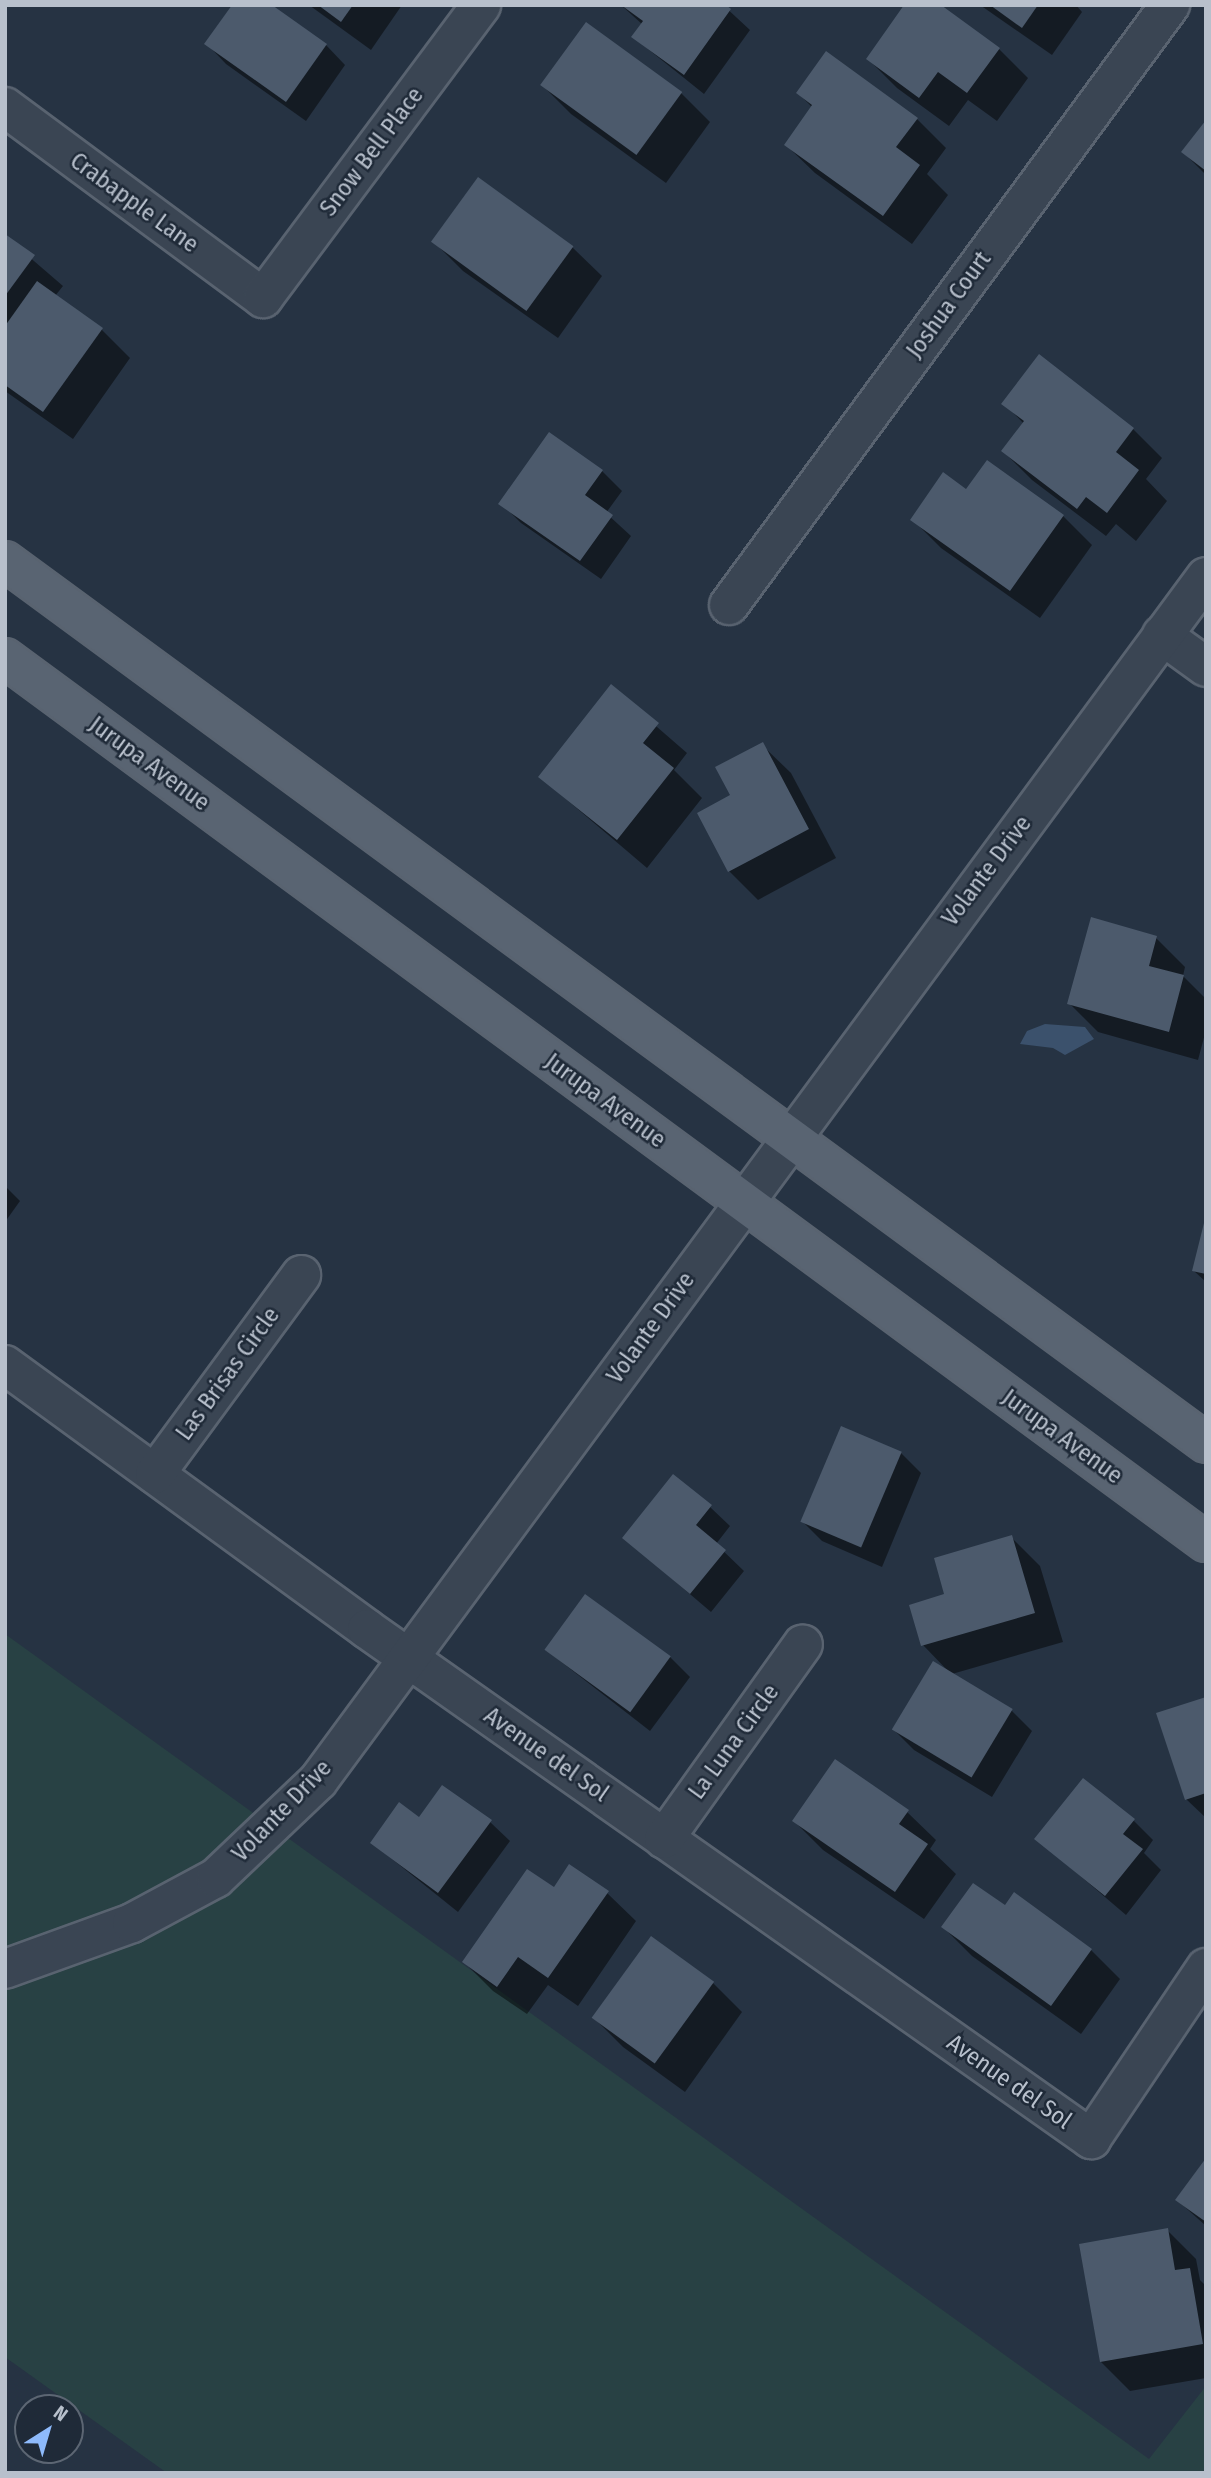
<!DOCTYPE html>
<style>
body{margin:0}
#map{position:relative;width:1211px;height:2478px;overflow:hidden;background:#263343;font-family:"Fira Sans Condensed",sans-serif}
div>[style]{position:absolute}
.green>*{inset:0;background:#284144}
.water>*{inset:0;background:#3b516c}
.shadow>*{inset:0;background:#0007}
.building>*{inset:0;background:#4c5a6c;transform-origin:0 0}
.roads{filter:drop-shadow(2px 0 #596370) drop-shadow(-2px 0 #596370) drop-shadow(0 2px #596370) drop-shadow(0 -2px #596370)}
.minor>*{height:38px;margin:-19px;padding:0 19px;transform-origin:19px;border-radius:19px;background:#3a4553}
.major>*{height:38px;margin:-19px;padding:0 19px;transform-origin:19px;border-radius:19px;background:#596472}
span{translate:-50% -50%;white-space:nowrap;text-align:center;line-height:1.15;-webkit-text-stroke:5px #1f2a38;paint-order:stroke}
.street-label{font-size:24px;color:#b8c0cc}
.frame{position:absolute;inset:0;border:7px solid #b8c0cc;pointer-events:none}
.north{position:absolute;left:14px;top:2394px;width:70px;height:70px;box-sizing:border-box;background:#1f2a38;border:2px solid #5c6673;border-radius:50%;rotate:37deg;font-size:19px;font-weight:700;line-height:28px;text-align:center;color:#b8c0cc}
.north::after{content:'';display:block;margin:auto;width:24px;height:32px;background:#8ebafb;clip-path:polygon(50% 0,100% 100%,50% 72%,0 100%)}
</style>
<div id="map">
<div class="green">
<div style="clip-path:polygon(5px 1634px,1149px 2459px,1206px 2386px,1206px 2473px,167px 2473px,5px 2357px)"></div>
</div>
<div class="water">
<div style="clip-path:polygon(1045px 1024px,1085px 1027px,1094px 1039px,1065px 1055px,1053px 1048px,1020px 1044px,1027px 1031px)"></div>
</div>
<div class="shadow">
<div style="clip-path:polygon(309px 5px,402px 5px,371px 50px)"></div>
<div style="clip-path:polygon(621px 5px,723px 5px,750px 30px,704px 94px,633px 37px,643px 25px)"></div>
<div style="clip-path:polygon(980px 5px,1076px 5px,1082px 12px,1052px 55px)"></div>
<div style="clip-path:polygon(207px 44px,326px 45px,345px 65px,306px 121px,226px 64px)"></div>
<div style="clip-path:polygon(999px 49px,1028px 78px,997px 121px,968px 100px,949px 126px,897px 88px,868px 59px)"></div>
<div style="clip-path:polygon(542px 85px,681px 93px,710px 122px,666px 183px,571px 114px)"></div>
<div style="clip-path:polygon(798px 93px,917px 119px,946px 148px,927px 174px,948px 195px,912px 244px,815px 173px,786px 145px,813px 108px)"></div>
<div style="clip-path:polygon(1206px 122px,1206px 175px,1183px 152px)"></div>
<div style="clip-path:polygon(479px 180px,573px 248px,602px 276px,558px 338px,463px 271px,434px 242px)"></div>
<div style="clip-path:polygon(5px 236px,63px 286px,55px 296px,101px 329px,130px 358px,73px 439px,5px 391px)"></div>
<div style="clip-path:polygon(1004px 403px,1133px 429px,1162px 458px,1146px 479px,1167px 501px,1136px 541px,1116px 524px,1106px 536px,1032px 480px,1003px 451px,1024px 424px)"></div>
<div style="clip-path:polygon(602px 471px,622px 491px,606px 513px,631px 536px,601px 579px,521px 523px,501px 503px)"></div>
<div style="clip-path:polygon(966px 491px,1063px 516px,1092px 545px,1040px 618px,941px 548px,912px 519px)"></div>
<div style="clip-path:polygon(611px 687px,687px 753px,674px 770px,702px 798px,647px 868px,540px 777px)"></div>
<div style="clip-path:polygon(762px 745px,791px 773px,836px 858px,758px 900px,729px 871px,732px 796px)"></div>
<div style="clip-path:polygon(1156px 938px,1185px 967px,1183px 976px,1206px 999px,1206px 1030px,1198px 1060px,1098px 1032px,1069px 1003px)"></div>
<div style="clip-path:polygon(5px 1186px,20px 1201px,5px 1222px)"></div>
<div style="clip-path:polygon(1206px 1218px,1206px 1282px,1194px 1271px)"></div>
<div style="clip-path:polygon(901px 1453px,921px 1473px,882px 1567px,822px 1541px,802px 1521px)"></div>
<div style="clip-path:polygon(710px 1507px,730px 1526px,716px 1544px,744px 1571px,711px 1612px,624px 1538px)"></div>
<div style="clip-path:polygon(1011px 1537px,1040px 1566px,1063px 1642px,952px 1674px,1012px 1711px,1032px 1731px,992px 1797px,914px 1750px,894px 1730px,948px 1671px,923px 1645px,947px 1596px)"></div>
<div style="clip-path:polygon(546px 1650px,670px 1657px,690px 1677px,650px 1731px)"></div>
<div style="clip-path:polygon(1206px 1699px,1206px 1818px,1186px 1799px)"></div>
<div style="clip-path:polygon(907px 1812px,936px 1840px,930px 1849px,956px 1874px,924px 1919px,823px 1850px,794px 1821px)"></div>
<div style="clip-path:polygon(420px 1819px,490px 1822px,510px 1841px,458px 1912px,372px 1843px)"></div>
<div style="clip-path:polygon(1134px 1821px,1153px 1840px,1144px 1853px,1161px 1870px,1126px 1915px,1037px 1839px)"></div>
<div style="clip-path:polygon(554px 1889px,607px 1893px,636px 1921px,578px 2006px,548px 1985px,527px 2014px,493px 1991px,464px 1962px)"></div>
<div style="clip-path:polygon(943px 1927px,1091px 1950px,1120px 1979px,1081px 2034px,972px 1956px)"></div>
<div style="clip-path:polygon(652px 1939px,713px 1983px,742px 2012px,685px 2092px,623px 2047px,594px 2018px)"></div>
<div style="clip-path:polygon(1206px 2161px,1206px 2226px,1177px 2200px)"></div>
<div style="clip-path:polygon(1167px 2230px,1196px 2259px,1200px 2280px,1206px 2286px,1206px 2378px,1130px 2391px,1101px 2362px)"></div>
</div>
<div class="building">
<div style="clip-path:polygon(232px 5px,272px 5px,327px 44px,286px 102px,204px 44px)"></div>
<div style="clip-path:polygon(318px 5px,353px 5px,341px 22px)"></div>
<div style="clip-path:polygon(621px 5px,726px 5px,731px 9px,684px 75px,631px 37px,643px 21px)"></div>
<div style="clip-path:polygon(904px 5px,941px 5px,1000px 48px,967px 93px,938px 72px,919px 98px,866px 59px)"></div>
<div style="clip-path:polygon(990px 5px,1038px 5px,1022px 28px)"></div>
<div style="left:586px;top:22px;width:119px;height:78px;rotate:36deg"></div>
<div style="clip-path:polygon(826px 51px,918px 118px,896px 147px,920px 165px,883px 216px,784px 145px,812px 105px,796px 93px)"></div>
<div style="clip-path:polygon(1206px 120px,1206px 171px,1181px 152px)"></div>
<div style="left:478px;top:177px;width:118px;height:80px;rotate:36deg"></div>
<div style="clip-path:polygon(5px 234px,35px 255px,5px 296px)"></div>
<div style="clip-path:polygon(37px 281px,103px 328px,43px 412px,5px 385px,5px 326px)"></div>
<div style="clip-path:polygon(1039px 354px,1134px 428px,1116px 452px,1139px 470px,1107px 513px,1086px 497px,1077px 509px,1001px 451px,1024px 421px,1001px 404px)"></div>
<div style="clip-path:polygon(549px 432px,603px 470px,585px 495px,613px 515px,580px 561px,498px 504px)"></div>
<div style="clip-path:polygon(987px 460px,1064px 515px,1010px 591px,910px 520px,943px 472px,966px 489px)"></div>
<div style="clip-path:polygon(611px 684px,659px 723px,643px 743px,674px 768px,617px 840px,538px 777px)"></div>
<div style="clip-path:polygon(763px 742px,809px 829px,728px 872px,697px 813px,730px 795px,715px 767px)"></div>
<div style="clip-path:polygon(1091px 917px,1157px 936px,1149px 966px,1184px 975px,1169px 1032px,1067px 1004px)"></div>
<div style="clip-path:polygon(1206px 1215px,1206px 1274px,1192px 1271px)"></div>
<div style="left:841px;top:1426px;width:66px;height:104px;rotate:23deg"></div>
<div style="clip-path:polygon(673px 1474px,712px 1505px,696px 1525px,726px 1550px,690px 1594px,622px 1538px)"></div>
<div style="clip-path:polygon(1012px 1535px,1035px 1613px,921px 1646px,909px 1605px,944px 1594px,934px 1558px)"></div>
<div style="left:585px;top:1594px;width:106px;height:69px;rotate:36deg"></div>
<div style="left:933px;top:1661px;width:93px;height:80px;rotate:31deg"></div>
<div style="clip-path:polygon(1206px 1697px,1206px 1793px,1185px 1800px,1156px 1713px)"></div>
<div style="clip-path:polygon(835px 1759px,909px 1810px,899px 1824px,928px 1844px,895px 1892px,792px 1821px)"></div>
<div style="clip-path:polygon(1083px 1778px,1135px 1819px,1123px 1834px,1143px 1849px,1105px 1896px,1034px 1839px)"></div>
<div style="clip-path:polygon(442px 1785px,492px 1820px,438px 1893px,370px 1843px,399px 1802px,419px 1817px)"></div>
<div style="clip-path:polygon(569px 1864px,609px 1891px,548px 1978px,518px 1957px,497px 1987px,462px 1962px,527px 1869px,554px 1887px)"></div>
<div style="clip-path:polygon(973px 1883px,1005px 1905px,1014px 1892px,1092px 1949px,1051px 2006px,941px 1927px)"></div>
<div style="left:651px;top:1936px;width:78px;height:101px;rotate:36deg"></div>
<div style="clip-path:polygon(1206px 2158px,1206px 2222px,1175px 2200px)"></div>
<div style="clip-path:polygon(1168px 2228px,1175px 2270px,1190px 2268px,1203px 2344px,1100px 2362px,1079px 2244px)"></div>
</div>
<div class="roads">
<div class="minor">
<div style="left:5px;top:107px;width:321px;rotate:36.5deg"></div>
<div style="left:263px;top:298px;width:365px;rotate:-53.3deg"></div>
<div style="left:729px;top:605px;width:745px;rotate:-53.68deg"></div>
<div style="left:1162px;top:635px;width:54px;rotate:36deg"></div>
<div style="left:5px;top:1365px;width:448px;rotate:36.1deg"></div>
<div style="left:367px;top:1629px;width:886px;rotate:35.16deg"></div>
<div style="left:1091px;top:2139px;width:206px;rotate:-56.1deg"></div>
<div style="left:155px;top:1474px;width:247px;rotate:-53.7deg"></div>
<div style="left:664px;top:1839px;width:239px;rotate:-54.5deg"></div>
<div style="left:5px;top:1969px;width:135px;rotate:-19.9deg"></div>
<div style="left:132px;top:1923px;width:95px;rotate:-28.2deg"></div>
<div style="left:216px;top:1878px;width:141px;rotate:-43.6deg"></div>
<div style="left:318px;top:1781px;width:1496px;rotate:-53.59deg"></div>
</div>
<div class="major">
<div style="left:5px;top:561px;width:1490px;rotate:36.29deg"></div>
<div style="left:5px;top:658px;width:1491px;rotate:36.36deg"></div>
</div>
</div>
<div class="street-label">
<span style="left:372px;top:152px;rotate:-53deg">Snow Bell Place</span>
<span style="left:134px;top:203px;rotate:36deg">Crabapple Lane</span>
<span style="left:949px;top:305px;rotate:-54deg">Joshua Court</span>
<span style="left:149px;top:764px;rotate:36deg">Jurupa Avenue</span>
<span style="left:987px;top:871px;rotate:-53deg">Volante Drive</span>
<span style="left:605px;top:1101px;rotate:36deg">Jurupa Avenue</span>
<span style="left:651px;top:1328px;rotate:-54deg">Volante Drive</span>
<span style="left:228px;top:1374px;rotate:-54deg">Las Brisas Circle</span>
<span style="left:1062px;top:1437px;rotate:36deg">Jurupa Avenue</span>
<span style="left:734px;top:1742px;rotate:-54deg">La Luna Circle</span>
<span style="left:546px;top:1755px;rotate:35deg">Avenue del Sol</span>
<span style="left:282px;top:1811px;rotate:-46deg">Volante Drive</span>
<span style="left:1009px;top:2082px;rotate:35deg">Avenue del Sol</span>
</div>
<div class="frame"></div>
<div class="north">N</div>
</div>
